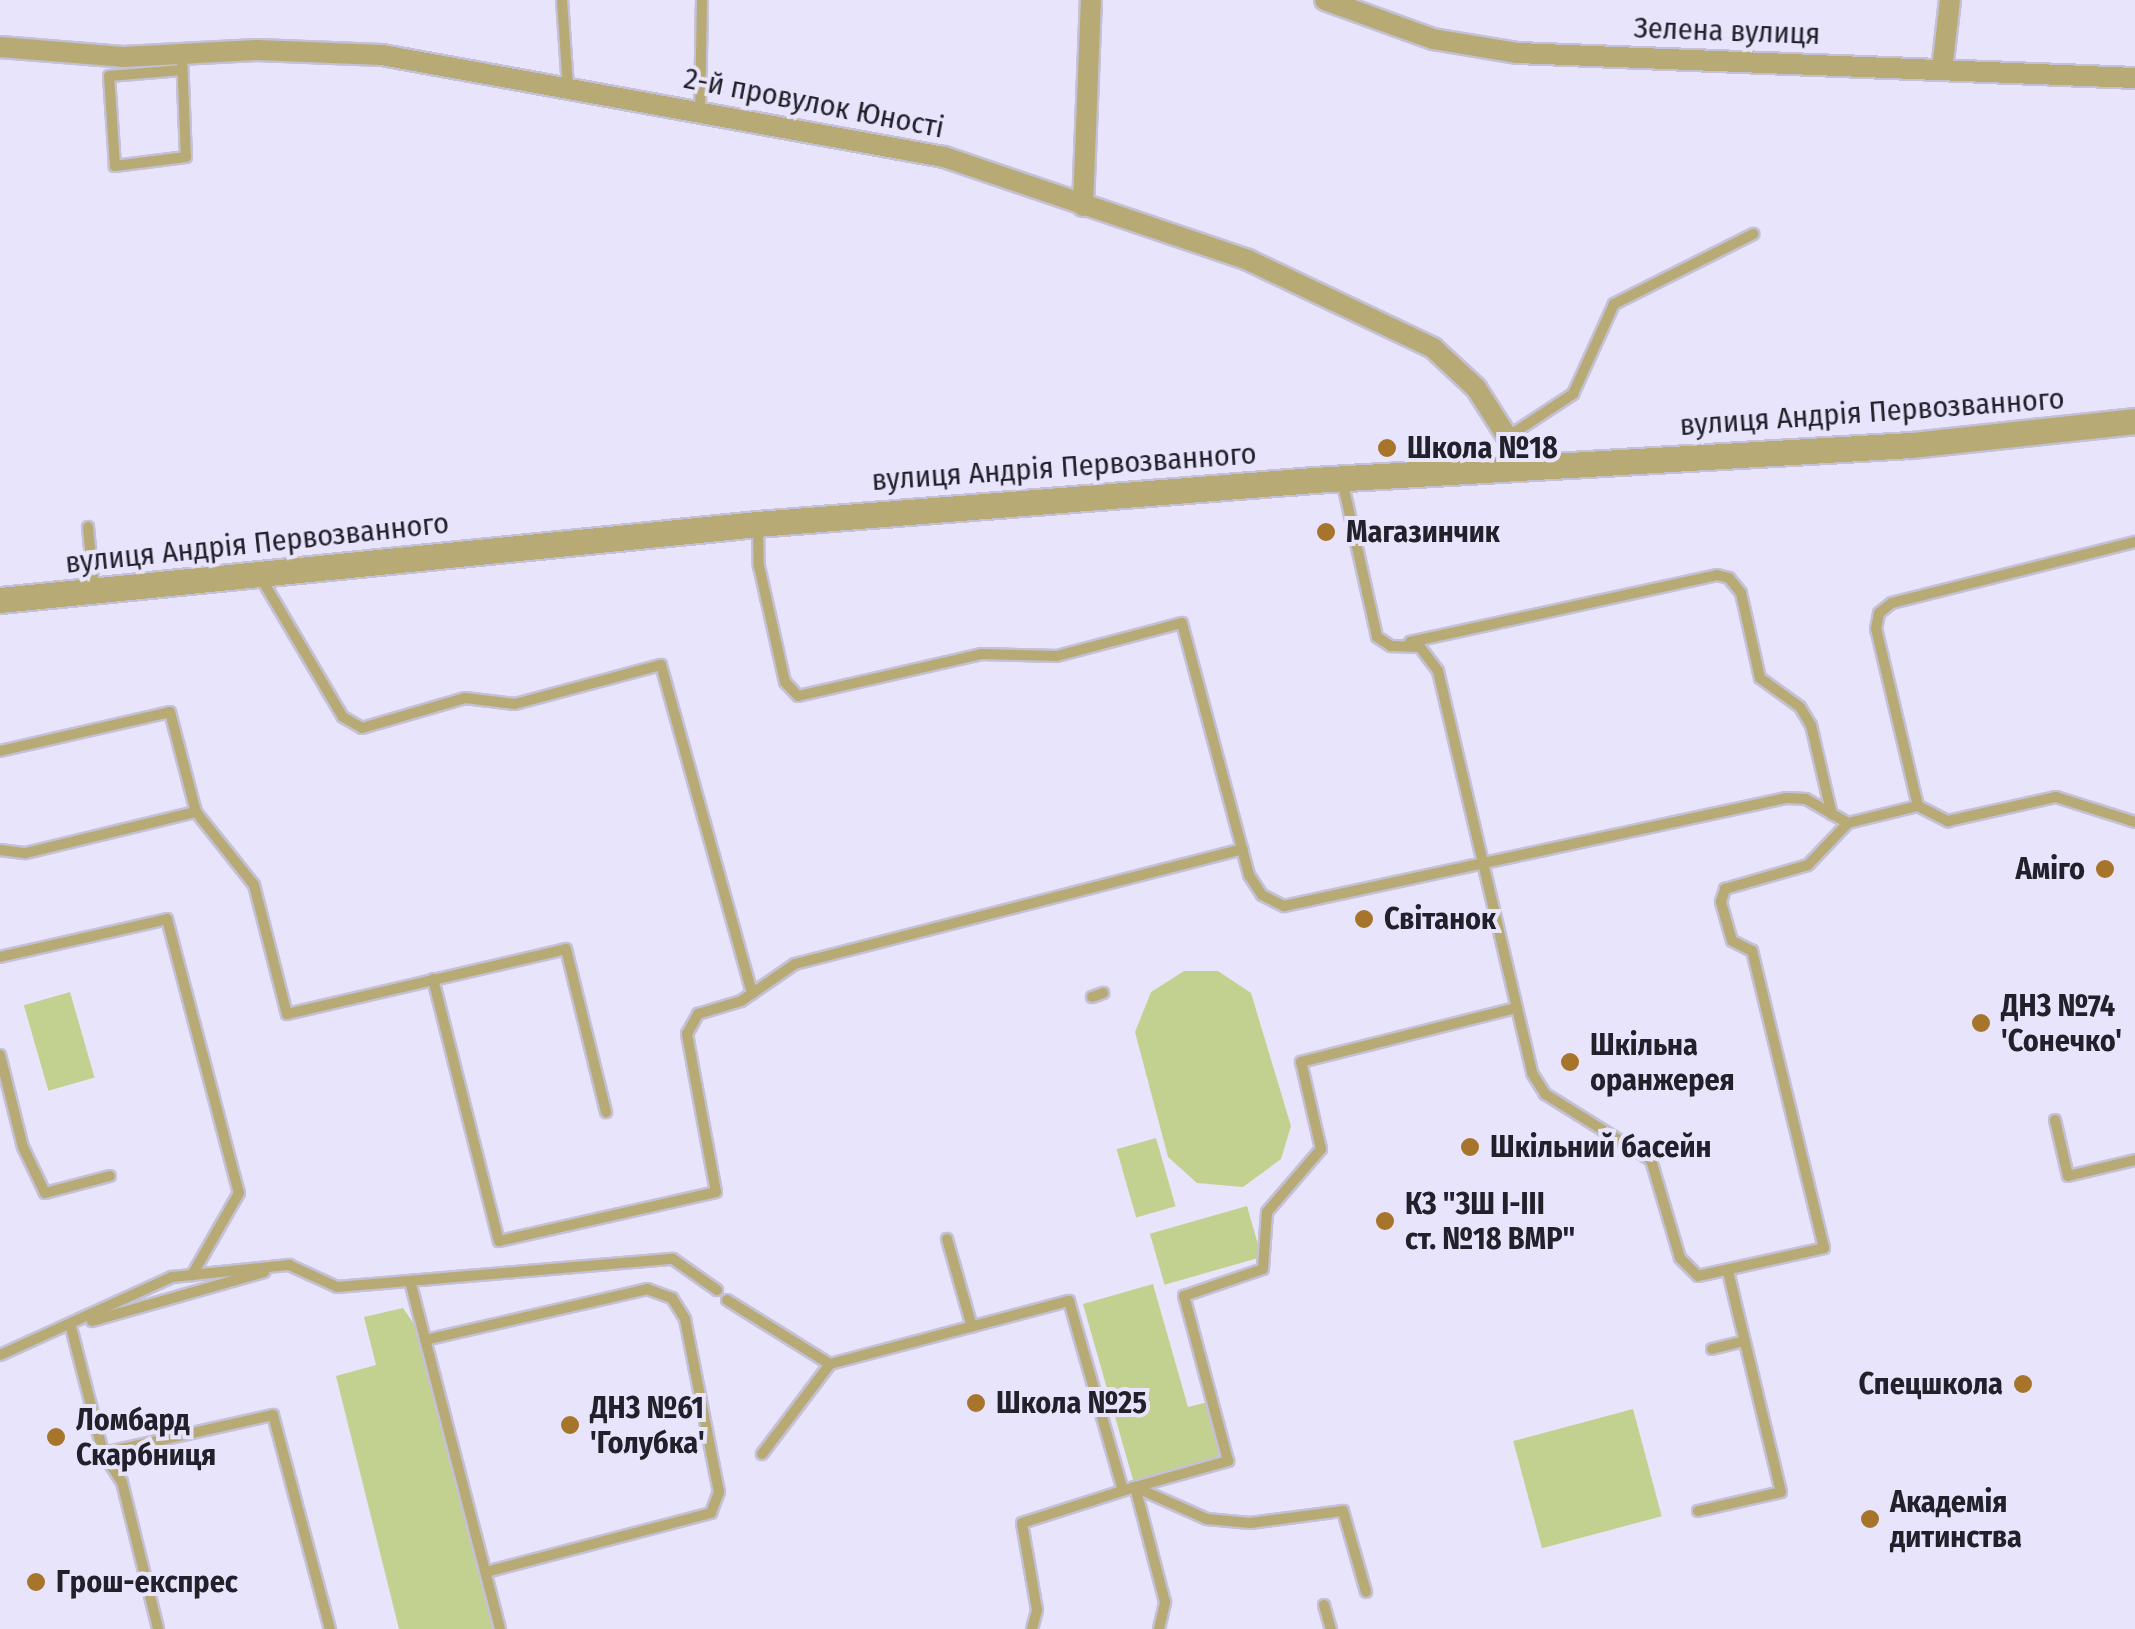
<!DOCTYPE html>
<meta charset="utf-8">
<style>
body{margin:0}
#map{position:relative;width:2135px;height:1629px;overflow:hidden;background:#e7e4fb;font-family:"Fira Sans Condensed",sans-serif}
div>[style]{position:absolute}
.green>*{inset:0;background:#c3d190;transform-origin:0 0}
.roads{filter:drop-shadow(2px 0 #c4c1d6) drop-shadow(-2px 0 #c4c1d6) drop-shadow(0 2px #c4c1d6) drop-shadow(0 -2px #c4c1d6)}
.service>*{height:10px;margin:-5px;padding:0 5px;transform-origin:5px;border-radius:5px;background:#b8aa74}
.minor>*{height:20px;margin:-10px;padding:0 10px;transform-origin:10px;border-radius:10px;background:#b8aa74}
.tertiary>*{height:25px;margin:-12.5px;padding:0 12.5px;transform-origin:12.5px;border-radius:12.5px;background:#b8aa74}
.dots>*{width:28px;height:28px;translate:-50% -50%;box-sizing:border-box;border:5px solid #e7e4fb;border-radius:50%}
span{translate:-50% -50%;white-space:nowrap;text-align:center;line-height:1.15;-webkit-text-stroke:8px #e7e4fb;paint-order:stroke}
.street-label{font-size:30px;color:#22212b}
.poi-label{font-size:30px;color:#22212b;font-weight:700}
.left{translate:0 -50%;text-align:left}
.right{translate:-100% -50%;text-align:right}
</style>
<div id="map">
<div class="green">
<div style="clip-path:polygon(1184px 971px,1218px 971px,1251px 993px,1291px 1126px,1281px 1159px,1243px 1187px,1197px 1183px,1168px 1157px,1135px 1032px,1151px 992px)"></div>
<div style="left:70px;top:992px;width:89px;height:48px;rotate:74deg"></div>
<div style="left:1156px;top:1138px;width:71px;height:41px;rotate:74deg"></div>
<div style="left:1247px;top:1206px;width:53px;height:101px;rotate:74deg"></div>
<div style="clip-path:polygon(1153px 1284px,1188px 1407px,1212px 1401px,1228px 1461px,1135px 1487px,1083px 1304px)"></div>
<div style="clip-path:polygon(403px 1308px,425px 1340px,500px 1629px,399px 1629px,336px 1376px,376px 1365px,364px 1317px)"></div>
<div style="left:1633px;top:1409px;width:111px;height:124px;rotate:75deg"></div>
</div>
<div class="roads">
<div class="service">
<div style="left:562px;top:0;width:88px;rotate:86.1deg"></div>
<div style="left:182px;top:55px;width:102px;rotate:87.8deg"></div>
<div style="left:186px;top:157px;width:72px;rotate:172.8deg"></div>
<div style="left:115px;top:166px;width:90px;rotate:-93.8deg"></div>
<div style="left:109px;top:76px;width:73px;rotate:-4.7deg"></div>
<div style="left:700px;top:113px;width:113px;rotate:-89deg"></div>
<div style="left:1509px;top:436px;width:77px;rotate:-33.3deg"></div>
<div style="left:1573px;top:394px;width:99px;rotate:-65.5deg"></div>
<div style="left:1614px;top:304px;width:156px;rotate:-26.7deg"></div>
<div style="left:1342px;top:480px;width:161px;rotate:77.4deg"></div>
<div style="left:1377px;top:637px;width:17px;rotate:33deg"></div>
<div style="left:1391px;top:646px;width:29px;rotate:2deg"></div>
<div style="left:1420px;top:647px;width:30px;rotate:53deg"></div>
<div style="left:1438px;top:671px;width:413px;rotate:76.8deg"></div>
<div style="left:1532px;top:1073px;width:25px;rotate:58deg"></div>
<div style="left:1545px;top:1094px;width:125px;rotate:31.9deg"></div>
<div style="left:1651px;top:1160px;width:102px;rotate:73.5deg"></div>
<div style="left:1680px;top:1258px;width:25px;rotate:45deg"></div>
<div style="left:1698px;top:1276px;width:129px;rotate:-12.5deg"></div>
<div style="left:1824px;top:1248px;width:306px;rotate:-103.6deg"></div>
<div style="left:1752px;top:951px;width:22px;rotate:-153deg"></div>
<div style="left:1732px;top:941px;width:41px;rotate:-105.8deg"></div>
<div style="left:1721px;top:902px;width:14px;rotate:-73deg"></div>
<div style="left:1725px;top:889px;width:86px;rotate:-16.1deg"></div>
<div style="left:1808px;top:865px;width:58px;rotate:-46.4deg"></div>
<div style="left:88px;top:527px;width:64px;rotate:84.6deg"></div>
<div style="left:758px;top:527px;width:39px;rotate:89deg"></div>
<div style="left:759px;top:566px;width:119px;rotate:77.4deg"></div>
<div style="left:785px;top:682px;width:19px;rotate:47deg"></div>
<div style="left:798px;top:696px;width:188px;rotate:-12.9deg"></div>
<div style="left:981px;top:654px;width:76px;rotate:1.5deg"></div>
<div style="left:1057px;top:656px;width:129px;rotate:-14.8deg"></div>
<div style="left:1182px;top:623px;width:261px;rotate:75.1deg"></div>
<div style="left:1249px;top:875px;width:24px;rotate:57deg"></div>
<div style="left:1262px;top:895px;width:25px;rotate:27deg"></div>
<div style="left:1284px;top:906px;width:513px;rotate:-12.14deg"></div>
<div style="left:1786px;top:798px;width:20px;rotate:3deg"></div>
<div style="left:1806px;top:799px;width:48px;rotate:29.7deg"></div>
<div style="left:1848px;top:823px;width:72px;rotate:-13.7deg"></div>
<div style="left:1918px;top:806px;width:34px;rotate:27deg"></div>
<div style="left:1948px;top:821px;width:111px;rotate:-12.5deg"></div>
<div style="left:2056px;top:797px;width:83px;rotate:17.6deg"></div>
<div style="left:261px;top:578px;width:161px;rotate:59.5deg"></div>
<div style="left:343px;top:717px;width:22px;rotate:30deg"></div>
<div style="left:362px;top:728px;width:107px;rotate:-16.2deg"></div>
<div style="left:465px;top:698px;width:50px;rotate:6.8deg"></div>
<div style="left:515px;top:704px;width:151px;rotate:-15deg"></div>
<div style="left:661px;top:665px;width:341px;rotate:74.5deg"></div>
<div style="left:1410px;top:642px;width:314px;rotate:-12.3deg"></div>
<div style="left:1717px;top:575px;width:12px;rotate:14deg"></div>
<div style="left:1729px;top:578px;width:19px;rotate:51deg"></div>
<div style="left:1741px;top:593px;width:87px;rotate:77.4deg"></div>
<div style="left:1760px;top:678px;width:49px;rotate:35.9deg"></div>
<div style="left:1800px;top:707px;width:21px;rotate:59deg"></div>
<div style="left:1811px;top:725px;width:92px;rotate:76.9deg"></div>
<div style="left:0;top:751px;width:174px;rotate:-12.9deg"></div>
<div style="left:170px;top:712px;width:103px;rotate:75.4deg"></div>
<div style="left:196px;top:812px;width:93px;rotate:51.5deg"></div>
<div style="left:254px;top:885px;width:133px;rotate:75.7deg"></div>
<div style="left:287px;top:1014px;width:286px;rotate:-13.1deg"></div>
<div style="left:566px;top:949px;width:168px;rotate:76.2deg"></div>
<div style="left:1918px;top:806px;width:182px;rotate:-103.3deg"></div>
<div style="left:1876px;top:629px;width:16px;rotate:-79deg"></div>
<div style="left:1879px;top:613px;width:16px;rotate:-38deg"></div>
<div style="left:1892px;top:603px;width:251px;rotate:-14.1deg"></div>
<div style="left:0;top:850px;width:26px;rotate:7deg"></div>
<div style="left:26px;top:853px;width:175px;rotate:-13.6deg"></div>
<div style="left:0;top:957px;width:171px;rotate:-12.8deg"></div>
<div style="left:167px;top:919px;width:283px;rotate:75.3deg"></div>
<div style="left:239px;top:1193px;width:95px;rotate:119.8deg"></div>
<div style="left:433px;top:979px;width:270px;rotate:75.9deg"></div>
<div style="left:499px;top:1241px;width:222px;rotate:-12.7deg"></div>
<div style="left:716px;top:1192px;width:161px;rotate:-100.4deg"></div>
<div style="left:687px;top:1034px;width:23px;rotate:-61deg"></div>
<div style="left:698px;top:1014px;width:45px;rotate:-16.8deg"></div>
<div style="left:741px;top:1001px;width:65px;rotate:-34.4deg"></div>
<div style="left:795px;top:964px;width:462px;rotate:-14.4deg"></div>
<div style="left:1092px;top:997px;width:12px;rotate:-20deg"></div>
<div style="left:0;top:1055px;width:95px;rotate:76deg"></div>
<div style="left:23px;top:1147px;width:51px;rotate:64.4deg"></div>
<div style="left:45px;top:1193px;width:67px;rotate:-14.7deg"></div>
<div style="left:2055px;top:1120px;width:57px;rotate:76.9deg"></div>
<div style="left:2068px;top:1176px;width:69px;rotate:-13.4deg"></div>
<div style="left:947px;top:1239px;width:91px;rotate:74.1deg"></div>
<div style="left:410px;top:1281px;width:359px;rotate:75.5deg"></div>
<div style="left:727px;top:1300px;width:121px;rotate:31.9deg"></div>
<div style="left:830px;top:1364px;width:247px;rotate:-14.8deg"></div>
<div style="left:1069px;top:1301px;width:197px;rotate:74.1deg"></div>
<div style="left:92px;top:1321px;width:179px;rotate:-15.9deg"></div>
<div style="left:71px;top:1327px;width:130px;rotate:75.7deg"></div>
<div style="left:103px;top:1453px;width:35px;rotate:57deg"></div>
<div style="left:122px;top:1482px;width:151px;rotate:76.2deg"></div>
<div style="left:425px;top:1340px;width:228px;rotate:-12.9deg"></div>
<div style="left:647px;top:1289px;width:27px;rotate:20deg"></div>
<div style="left:672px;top:1298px;width:25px;rotate:58deg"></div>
<div style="left:685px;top:1319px;width:176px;rotate:78.9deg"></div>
<div style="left:719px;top:1492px;width:22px;rotate:111deg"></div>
<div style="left:711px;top:1513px;width:233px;rotate:165.3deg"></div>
<div style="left:1712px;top:1349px;width:32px;rotate:-14deg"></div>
<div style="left:0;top:1355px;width:189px;rotate:-24.4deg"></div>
<div style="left:172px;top:1277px;width:118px;rotate:-5.9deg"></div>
<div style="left:289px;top:1265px;width:53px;rotate:24.6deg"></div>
<div style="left:337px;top:1287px;width:337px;rotate:-4.8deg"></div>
<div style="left:673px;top:1259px;width:54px;rotate:35.2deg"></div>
<div style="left:103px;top:1453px;width:174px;rotate:-12.6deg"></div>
<div style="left:273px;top:1415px;width:221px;rotate:75.1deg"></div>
<div style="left:762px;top:1454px;width:113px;rotate:-52.9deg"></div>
<div style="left:1698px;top:1511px;width:85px;rotate:-12.9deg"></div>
<div style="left:1781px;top:1492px;width:226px;rotate:-103.5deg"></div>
<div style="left:1324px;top:1605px;width:25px;rotate:74deg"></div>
<div style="left:1032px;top:1629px;width:20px;rotate:-75deg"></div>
<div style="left:1037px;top:1610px;width:88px;rotate:-99.8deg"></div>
<div style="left:1022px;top:1523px;width:119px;rotate:-17.7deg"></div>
<div style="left:1135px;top:1487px;width:79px;rotate:24deg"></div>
<div style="left:1207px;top:1519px;width:43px;rotate:5.3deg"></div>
<div style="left:1250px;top:1523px;width:94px;rotate:-7.4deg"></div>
<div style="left:1343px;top:1511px;width:84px;rotate:74.1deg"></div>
<div style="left:1159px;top:1629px;width:28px;rotate:-77deg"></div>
<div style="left:1165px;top:1602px;width:119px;rotate:-104.6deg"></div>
<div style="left:1135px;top:1487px;width:97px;rotate:-15.6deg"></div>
<div style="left:1228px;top:1461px;width:171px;rotate:-104.9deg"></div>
<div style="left:1184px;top:1296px;width:83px;rotate:-18.9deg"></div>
<div style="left:1263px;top:1269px;width:57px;rotate:-86deg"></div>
<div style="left:1267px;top:1212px;width:83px;rotate:-49.4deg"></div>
<div style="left:1321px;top:1149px;width:89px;rotate:-102.9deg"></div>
<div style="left:1301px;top:1062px;width:222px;rotate:-14.1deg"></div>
</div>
<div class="minor">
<div style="left:1325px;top:0;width:115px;rotate:19.9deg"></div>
<div style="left:1433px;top:39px;width:86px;rotate:9.4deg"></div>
<div style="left:1518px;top:53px;width:618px;rotate:2.32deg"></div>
<div style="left:0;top:47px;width:123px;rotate:4.6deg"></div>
<div style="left:123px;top:57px;width:134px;rotate:-3deg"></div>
<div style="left:257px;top:50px;width:125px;rotate:2.3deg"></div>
<div style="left:382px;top:55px;width:571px;rotate:10.29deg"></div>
<div style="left:944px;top:157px;width:321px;rotate:18.7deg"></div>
<div style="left:1248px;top:260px;width:205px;rotate:25.4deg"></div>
<div style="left:1433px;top:348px;width:59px;rotate:42.9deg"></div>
<div style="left:1476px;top:388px;width:95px;rotate:57.5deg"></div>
<div style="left:1942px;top:70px;width:70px;rotate:-83.5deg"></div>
<div style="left:1083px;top:206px;width:206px;rotate:-87.8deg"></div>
</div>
<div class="tertiary">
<div style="left:0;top:600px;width:761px;rotate:-5.73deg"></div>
<div style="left:757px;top:524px;width:558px;rotate:-4.52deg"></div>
<div style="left:1313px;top:480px;width:599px;rotate:-3.35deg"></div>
<div style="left:1911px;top:445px;width:225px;rotate:-6.1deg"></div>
</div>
</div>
<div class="dots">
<div style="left:1387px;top:448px;background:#a6742b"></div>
<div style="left:1326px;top:532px;background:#a6742b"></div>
<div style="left:2105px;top:869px;background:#a6742b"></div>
<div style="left:1364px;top:919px;background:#a6742b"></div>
<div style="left:1981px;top:1023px;background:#a6742b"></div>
<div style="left:1570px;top:1062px;background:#a6742b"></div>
<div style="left:1470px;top:1147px;background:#a6742b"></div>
<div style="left:1385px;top:1221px;background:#a6742b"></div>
<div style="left:2023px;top:1384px;background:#a6742b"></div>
<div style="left:976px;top:1403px;background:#a6742b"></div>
<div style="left:570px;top:1425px;background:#a6742b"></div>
<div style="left:56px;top:1437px;background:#a6742b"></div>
<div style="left:1870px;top:1519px;background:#a6742b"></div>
<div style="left:36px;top:1582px;background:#a6742b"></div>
</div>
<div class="street-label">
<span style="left:1727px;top:31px;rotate:2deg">Зелена вулиця</span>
<span style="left:814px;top:103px;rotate:11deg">2-й провулок Юності</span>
<span style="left:1872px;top:412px;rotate:-4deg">вулиця Андрія Первозванного</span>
<span style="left:1064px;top:467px;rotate:-4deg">вулиця Андрія Первозванного</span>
<span style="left:257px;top:543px;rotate:-6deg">вулиця Андрія Первозванного</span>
</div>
<div class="poi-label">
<span class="left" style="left:1407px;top:448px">Школа №18</span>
<span class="left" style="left:1346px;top:532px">Магазинчик</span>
<span class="right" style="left:2085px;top:869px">Аміго</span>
<span class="left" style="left:1384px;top:919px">Світанок</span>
<span class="left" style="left:2001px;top:1023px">ДНЗ №74<br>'Сонечко'</span>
<span class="left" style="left:1590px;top:1062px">Шкільна<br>оранжерея</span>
<span class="left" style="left:1490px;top:1147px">Шкільний басейн</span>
<span class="left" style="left:1405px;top:1221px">КЗ "ЗШ І-ІІІ<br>ст. №18 ВМР"</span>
<span class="right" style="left:2003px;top:1384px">Спецшкола</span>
<span class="left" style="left:996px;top:1403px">Школа №25</span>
<span class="left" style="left:590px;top:1425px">ДНЗ №61<br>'Голубка'</span>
<span class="left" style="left:76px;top:1437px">Ломбард<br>Скарбниця</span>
<span class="left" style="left:1890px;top:1519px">Академія<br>дитинства</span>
<span class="left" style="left:56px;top:1582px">Грош-експрес</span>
</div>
</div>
